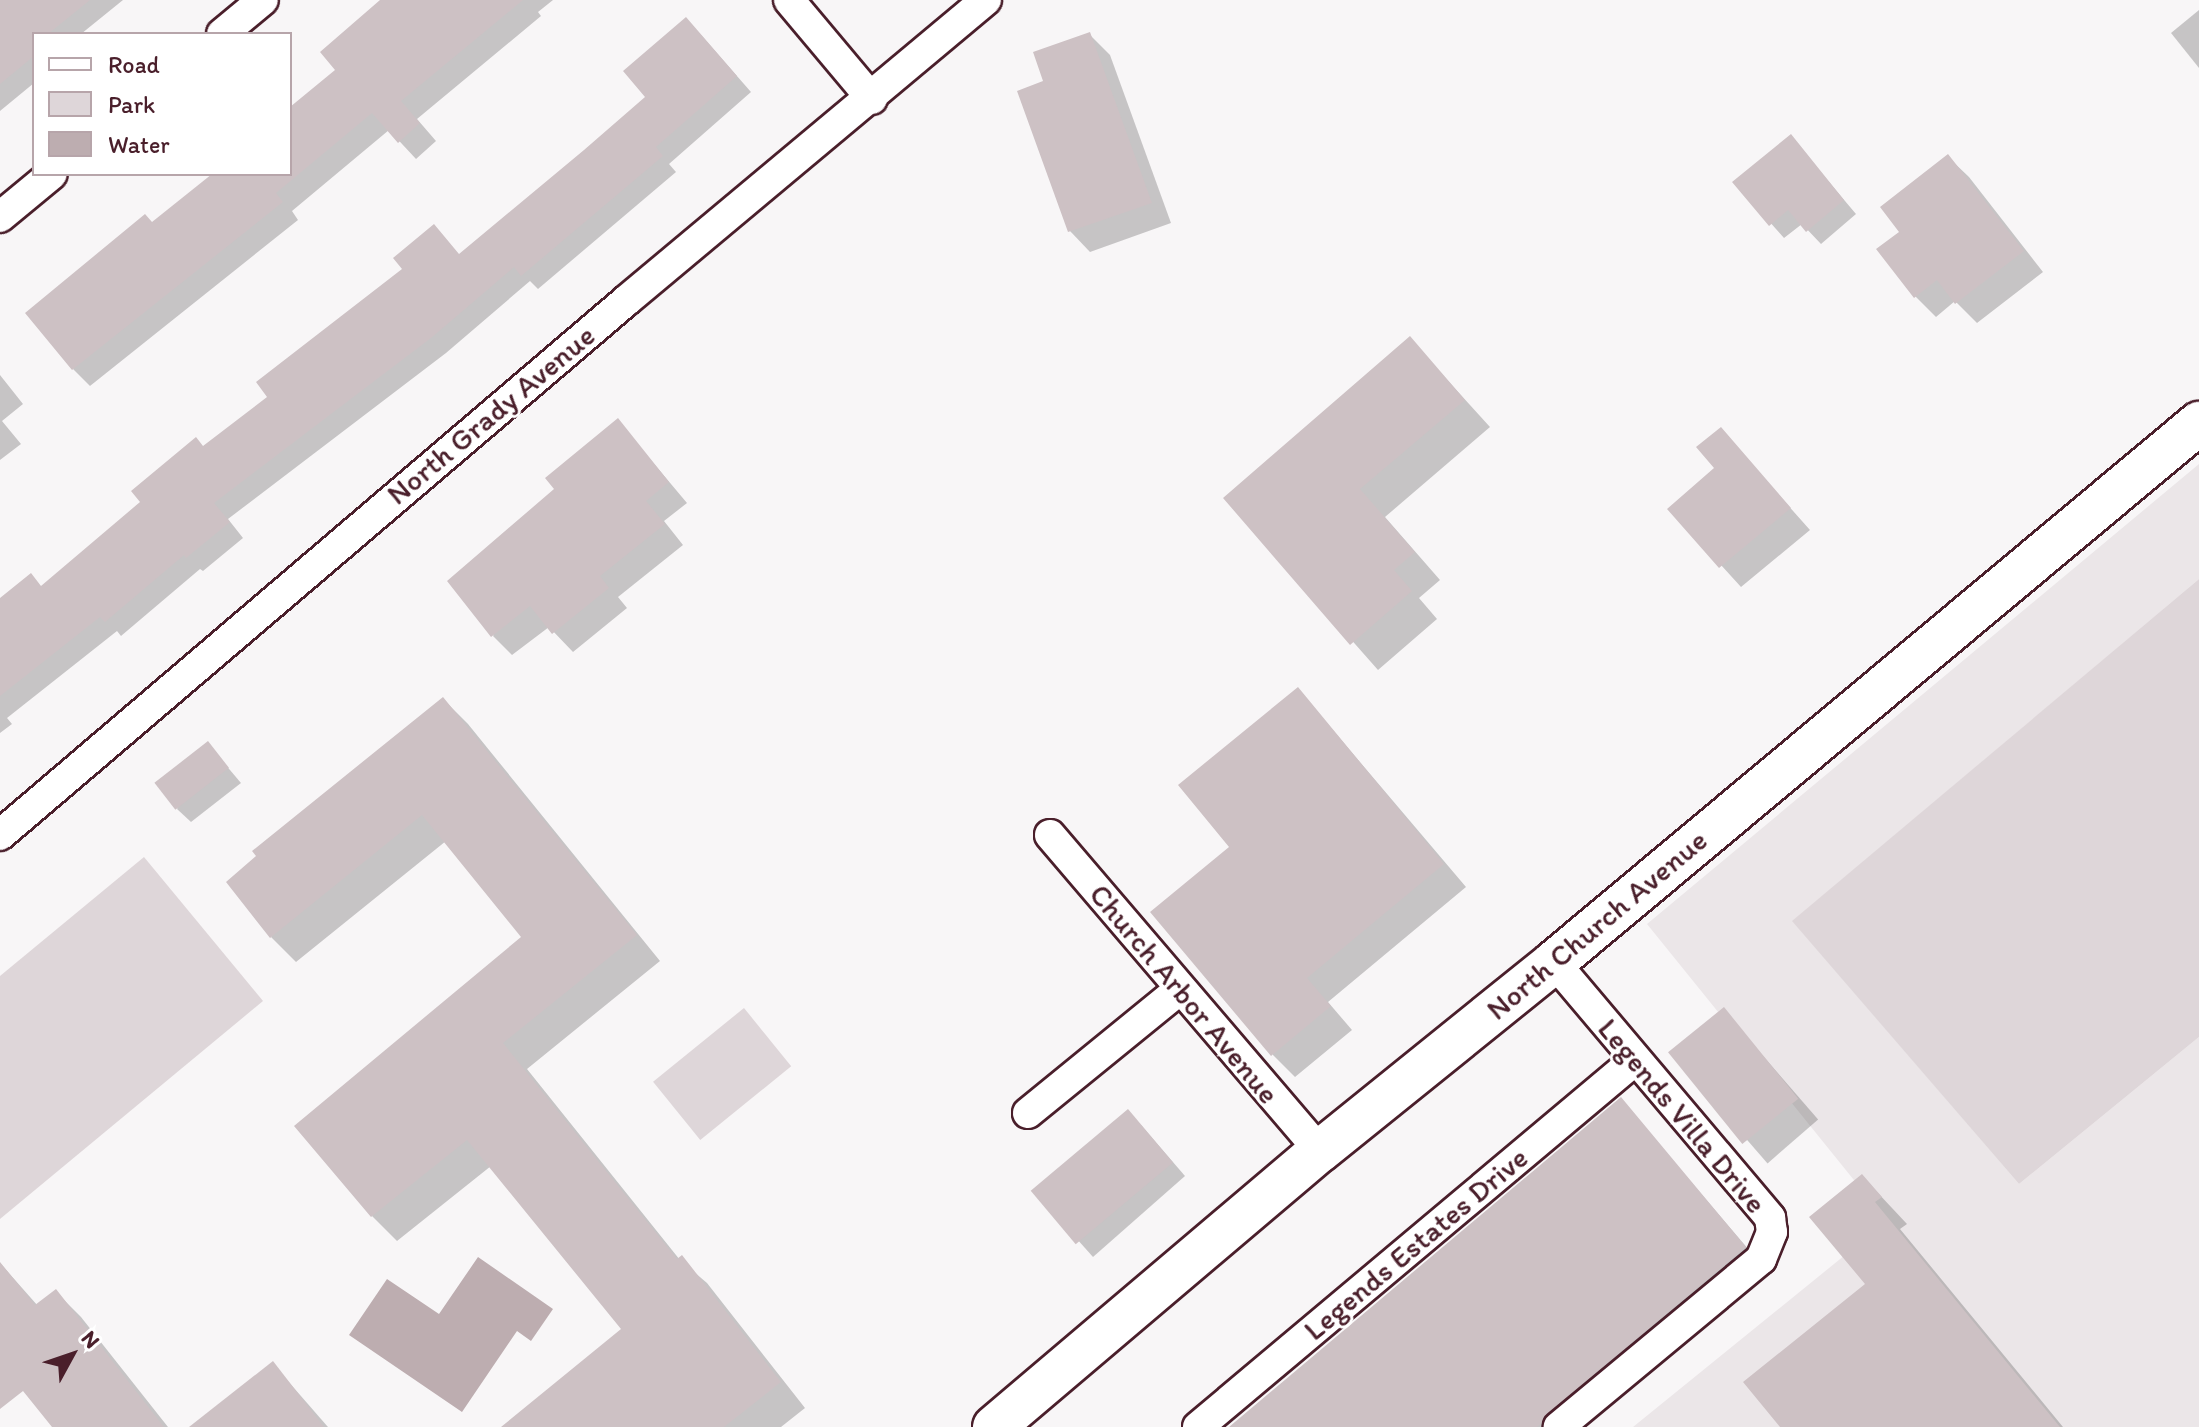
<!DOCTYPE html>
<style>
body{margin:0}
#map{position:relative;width:2199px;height:1427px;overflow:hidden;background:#f8f6f7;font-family:Itim,sans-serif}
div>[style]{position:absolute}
.built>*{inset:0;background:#ebe6e8}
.green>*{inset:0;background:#ded6d9;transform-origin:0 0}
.water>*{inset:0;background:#bdadb0}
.shadow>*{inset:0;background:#0003;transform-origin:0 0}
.building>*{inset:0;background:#cdc1c4;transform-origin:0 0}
.roads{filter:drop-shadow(2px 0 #4a1f2b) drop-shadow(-2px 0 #4a1f2b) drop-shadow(0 2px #4a1f2b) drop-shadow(0 -2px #4a1f2b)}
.street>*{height:30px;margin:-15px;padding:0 15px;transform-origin:15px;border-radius:15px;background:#fff}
.secondary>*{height:42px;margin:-21px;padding:0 21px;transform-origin:21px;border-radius:21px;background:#fff}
span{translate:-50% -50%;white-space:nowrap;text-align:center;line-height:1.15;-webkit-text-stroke:6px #fff;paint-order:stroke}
.street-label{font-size:30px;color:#4a1f2b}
.legend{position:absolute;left:32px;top:32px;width:260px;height:144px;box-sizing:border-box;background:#fff;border:2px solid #b7a5aa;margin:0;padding:10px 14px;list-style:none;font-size:24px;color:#4a1f2b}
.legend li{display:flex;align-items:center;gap:16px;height:40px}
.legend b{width:40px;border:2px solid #b7a5aa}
.north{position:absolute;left:32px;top:1315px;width:80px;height:80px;-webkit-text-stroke:6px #fff;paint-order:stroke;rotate:50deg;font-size:22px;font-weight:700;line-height:32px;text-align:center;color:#4a1f2b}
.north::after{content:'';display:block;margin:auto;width:28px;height:36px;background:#4a1f2b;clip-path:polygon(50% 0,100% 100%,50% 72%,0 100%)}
</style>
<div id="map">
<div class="built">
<div style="clip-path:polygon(2199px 464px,2199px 579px,1793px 921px,2019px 1184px,2199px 1037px,2199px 1427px,1633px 1427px,1887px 1221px,1647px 924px)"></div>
</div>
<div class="green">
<div style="clip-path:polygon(2199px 579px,2199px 1037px,2019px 1184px,1792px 921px)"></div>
<div style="clip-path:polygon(144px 857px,263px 1001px,0 1219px,0 976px)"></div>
<div style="left:744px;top:1008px;width:75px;height:117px;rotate:51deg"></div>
</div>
<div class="water">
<div style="clip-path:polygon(478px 1257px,553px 1309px,531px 1341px,517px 1331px,462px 1412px,349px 1335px,387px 1279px,439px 1314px)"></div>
</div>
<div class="shadow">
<div style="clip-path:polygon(6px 0,123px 0,81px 34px,34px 34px,34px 83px,0 111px,0 5px)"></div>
<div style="clip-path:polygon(384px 0,553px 0,538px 12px,541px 16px,417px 119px,436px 141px,416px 159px,389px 130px,292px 211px,298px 220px,90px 386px,73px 369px,152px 224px,215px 174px,290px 174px,290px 110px,337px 70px)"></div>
<div style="clip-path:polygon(2199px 10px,2199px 68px,2171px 33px)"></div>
<div style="clip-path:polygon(1089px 34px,1110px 55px,1171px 223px,1090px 252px,1070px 231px,1046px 83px)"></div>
<div style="clip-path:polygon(701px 35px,751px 92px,669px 164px,676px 172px,538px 289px,530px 281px,446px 353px,228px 519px,243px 538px,203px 571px,200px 569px,121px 636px,117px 631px,7px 718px,12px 724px,0 733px,0 600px,42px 587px,204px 448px,460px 255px,648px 97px)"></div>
<div style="clip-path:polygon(1791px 137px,1856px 214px,1821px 244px,1802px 224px,1784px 238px,1735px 183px)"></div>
<div style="clip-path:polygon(1948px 157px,1969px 177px,2043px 272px,1977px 323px,1955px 301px,1936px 317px,1915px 296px,1901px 232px)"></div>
<div style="clip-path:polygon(1410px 339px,1490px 427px,1385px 517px,1440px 580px,1419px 598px,1437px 619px,1378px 670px,1226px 498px)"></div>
<div style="clip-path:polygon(0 375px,23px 404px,2px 421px,21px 444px,0 460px)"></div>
<div style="clip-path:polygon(618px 421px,687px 503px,664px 521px,683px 545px,618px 597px,627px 608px,573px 652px,549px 627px,512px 655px,493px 636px)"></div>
<div style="clip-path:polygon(1721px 430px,1810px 530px,1741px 587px,1670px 509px,1717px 468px)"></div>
<div style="clip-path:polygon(1298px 689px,1466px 887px,1328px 1002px,1352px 1030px,1295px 1077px,1273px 1055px,1232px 847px)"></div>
<div style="clip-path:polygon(443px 699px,468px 724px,660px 961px,527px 1069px,680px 1260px,707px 1283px,805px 1408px,781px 1427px,533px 1427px,623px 1330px,491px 1166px,397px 1241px,372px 1216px,524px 937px,446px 841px,296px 962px,271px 937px)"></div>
<div style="clip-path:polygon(208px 744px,241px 783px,191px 822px,177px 809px)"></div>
<div style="left:1723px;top:1010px;width:145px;height:67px;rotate:49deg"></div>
<div style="clip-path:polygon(1621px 1100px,1767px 1271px,1580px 1427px,1233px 1427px)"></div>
<div style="clip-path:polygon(1141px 1125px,1185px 1176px,1093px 1257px,1035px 1192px)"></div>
<div style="clip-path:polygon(1862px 1176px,1907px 1224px,1900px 1229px,2063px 1427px,1783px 1427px,1868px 1284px)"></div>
<div style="clip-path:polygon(0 1263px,38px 1306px,56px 1292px,81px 1317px,168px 1427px,53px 1427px,0 1360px)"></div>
<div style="clip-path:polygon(273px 1364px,328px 1427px,192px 1427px)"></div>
</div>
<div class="building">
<div style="clip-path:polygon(0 0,90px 0,48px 34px,34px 34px,34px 56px,0 84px)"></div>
<div style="clip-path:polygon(380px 0,523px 0,401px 101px,420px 123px,398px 143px,372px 113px,276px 193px,283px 202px,72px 370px,25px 313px,145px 214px,152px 222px,212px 174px,290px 174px,290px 107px,335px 70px,320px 52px)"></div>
<div style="clip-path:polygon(686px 17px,737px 76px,656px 147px,663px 156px,521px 276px,514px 267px,431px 338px,214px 503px,230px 522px,186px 558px,184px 555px,105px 622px,100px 617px,0 696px,0 598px,31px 573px,41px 586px,140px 502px,131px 491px,196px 437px,203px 446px,267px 397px,256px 382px,402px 269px,393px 258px,434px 224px,459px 254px,584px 150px,645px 97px,623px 71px)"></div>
<div style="clip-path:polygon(1090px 32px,1152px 203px,1068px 232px,1017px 91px,1043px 81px,1033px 52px)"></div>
<div style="clip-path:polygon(1791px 134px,1844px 200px,1806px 232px,1788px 210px,1769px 226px,1732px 182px)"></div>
<div style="clip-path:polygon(1948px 154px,2024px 251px,1955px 304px,1937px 280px,1914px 298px,1876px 249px,1899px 232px,1880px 207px)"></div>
<div style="clip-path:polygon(1410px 336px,1465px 400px,1360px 489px,1415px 552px,1394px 570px,1412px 591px,1350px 645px,1223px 498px)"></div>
<div style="clip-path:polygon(618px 418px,669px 482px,646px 501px,665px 524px,600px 576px,609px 588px,552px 634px,530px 606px,491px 637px,447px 581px,554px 489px,545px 478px)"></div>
<div style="clip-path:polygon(1721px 427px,1791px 508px,1719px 568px,1667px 509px,1714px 468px,1696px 447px)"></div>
<div style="clip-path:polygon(1298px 687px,1444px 864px,1307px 978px,1331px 1006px,1271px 1056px,1150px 912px,1229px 847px,1178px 785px)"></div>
<div style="clip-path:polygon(443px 697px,637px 935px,503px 1043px,677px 1259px,682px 1255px,781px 1382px,724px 1427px,501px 1427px,621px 1329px,467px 1140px,371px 1217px,294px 1126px,521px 937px,422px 815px,270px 938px,226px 882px,256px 856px,252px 851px)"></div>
<div style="left:208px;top:741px;width:34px;height:68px;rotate:52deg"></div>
<div style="left:1724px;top:1007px;width:118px;height:72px;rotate:51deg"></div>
<div style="clip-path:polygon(1621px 1097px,1746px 1247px,1548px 1413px,1542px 1423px,1537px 1427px,1229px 1427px)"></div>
<div style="left:1128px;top:1109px;width:70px;height:127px;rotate:50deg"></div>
<div style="clip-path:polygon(1862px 1174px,1882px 1197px,1875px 1202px,2060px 1427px,1780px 1427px,1743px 1382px,1865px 1284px,1809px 1217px)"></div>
<div style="clip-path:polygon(0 1262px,35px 1305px,56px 1289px,164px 1427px,52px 1427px,23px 1391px,0 1409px)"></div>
<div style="clip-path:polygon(273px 1361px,324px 1427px,189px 1427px)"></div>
</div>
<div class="roads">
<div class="street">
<div style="left:789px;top:0;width:129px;rotate:50deg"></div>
<div style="left:222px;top:34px;width:53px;rotate:-39.7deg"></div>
<div style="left:0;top:217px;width:67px;rotate:-39.6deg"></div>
<div style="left:0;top:835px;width:824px;rotate:-40.47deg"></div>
<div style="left:627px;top:300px;width:468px;rotate:-39.9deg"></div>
<div style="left:1050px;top:835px;width:416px;rotate:49.5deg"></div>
<div style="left:1554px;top:962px;width:335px;rotate:49.8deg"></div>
<div style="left:1770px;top:1218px;width:14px;rotate:82deg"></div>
<div style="left:1772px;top:1232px;width:29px;rotate:112deg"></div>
<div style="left:1761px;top:1259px;width:263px;rotate:140.3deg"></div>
<div style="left:1028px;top:1113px;width:195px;rotate:-39.2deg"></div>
<div style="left:1198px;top:1427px;width:571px;rotate:-40.02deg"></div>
</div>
<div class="secondary">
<div style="left:994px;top:1427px;width:427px;rotate:-40.3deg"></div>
<div style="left:1320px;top:1151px;width:301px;rotate:-38.9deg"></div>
<div style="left:1554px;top:962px;width:841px;rotate:-39.88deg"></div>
</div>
</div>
<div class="street-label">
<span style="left:491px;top:415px;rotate:-40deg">North Grady Avenue</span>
<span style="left:1597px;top:925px;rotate:-40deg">North Church Avenue</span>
<span style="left:1184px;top:994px;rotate:50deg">Church Arbor Avenue</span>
<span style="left:1682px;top:1116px;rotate:50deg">Legends Villa Drive</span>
<span style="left:1416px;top:1244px;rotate:-40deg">Legends Estates Drive</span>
</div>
<ul class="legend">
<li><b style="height:10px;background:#fff"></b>Road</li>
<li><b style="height:22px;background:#ded6d9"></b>Park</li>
<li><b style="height:22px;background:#bdadb0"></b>Water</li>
</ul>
<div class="north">N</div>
</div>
